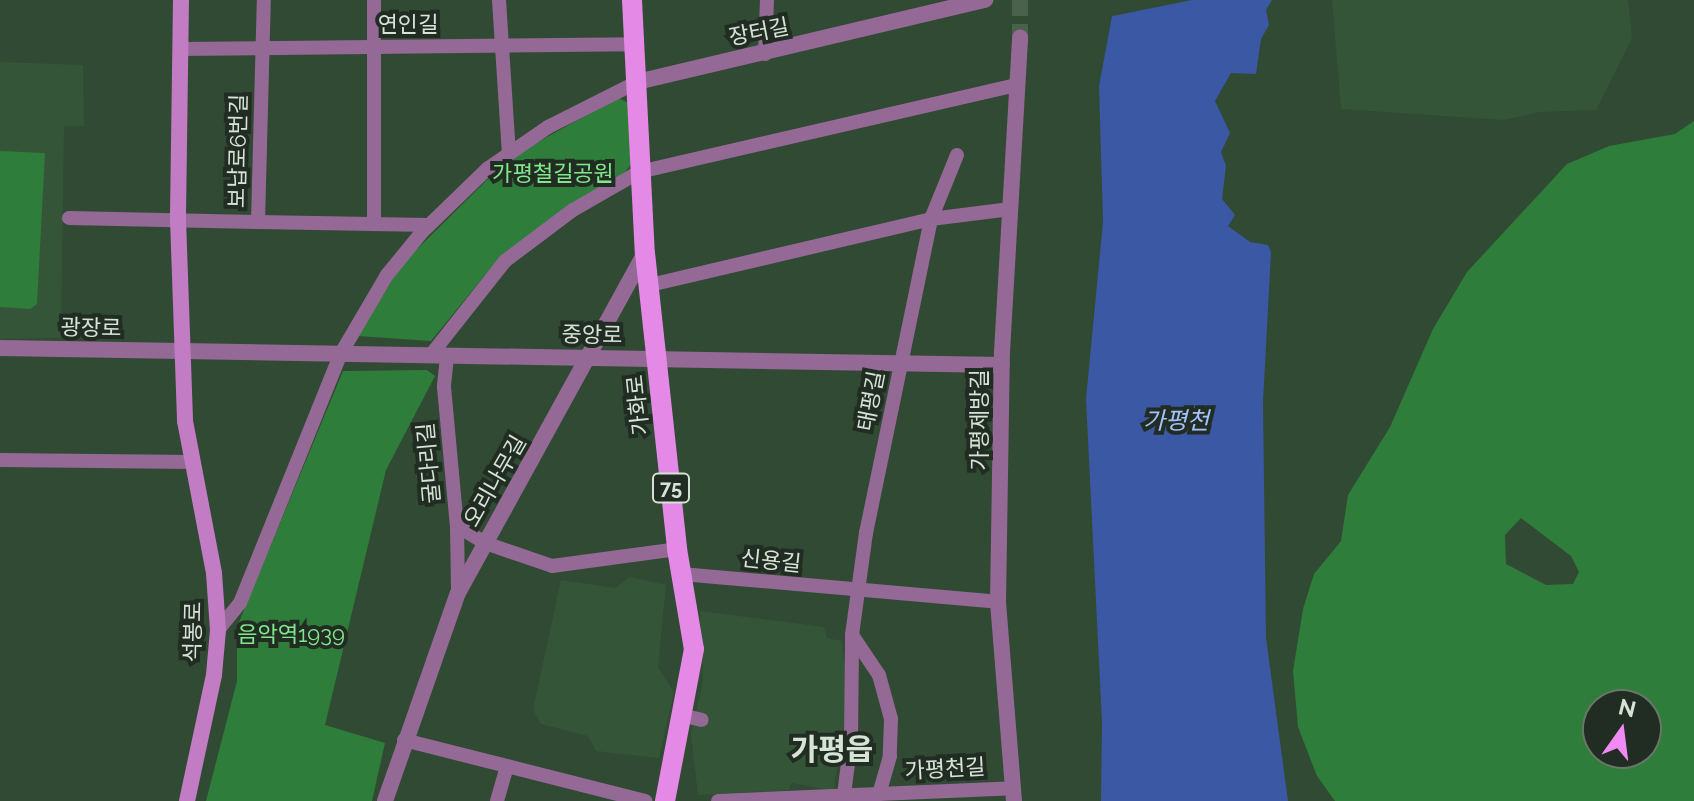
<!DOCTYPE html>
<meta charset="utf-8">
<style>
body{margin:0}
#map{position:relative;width:1694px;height:801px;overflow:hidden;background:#314a33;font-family:Raleway,"Noto Sans KR",sans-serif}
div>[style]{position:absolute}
.built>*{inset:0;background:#355538}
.green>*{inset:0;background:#2f7d3a}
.water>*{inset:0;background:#3b58a4}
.pier>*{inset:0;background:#314a33}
.tertiary-tunnel>*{height:16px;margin-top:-8px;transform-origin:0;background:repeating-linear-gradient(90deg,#4a614b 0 16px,transparent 0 24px)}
.minor>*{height:14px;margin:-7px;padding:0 7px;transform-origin:7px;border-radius:7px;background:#956996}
.tertiary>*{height:16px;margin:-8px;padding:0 8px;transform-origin:8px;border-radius:8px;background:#956996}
.secondary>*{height:16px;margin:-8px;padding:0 8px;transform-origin:8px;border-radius:8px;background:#c27cc3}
.primary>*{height:20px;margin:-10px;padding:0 10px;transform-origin:10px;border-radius:10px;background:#e48ae6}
span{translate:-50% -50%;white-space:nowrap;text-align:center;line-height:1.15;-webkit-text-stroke:8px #212d22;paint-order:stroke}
.shield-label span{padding:2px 6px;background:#212d22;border:2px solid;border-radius:6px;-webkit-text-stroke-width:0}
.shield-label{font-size:20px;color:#d5e4d5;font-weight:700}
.street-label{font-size:22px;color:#d5e4d5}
.park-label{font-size:22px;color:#82e78c}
.water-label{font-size:24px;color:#a4c0ff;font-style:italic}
.district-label{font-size:30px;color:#d5e4d5;font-weight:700}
.north{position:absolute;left:1582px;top:689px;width:80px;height:80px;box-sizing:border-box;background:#212d22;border:2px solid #69766a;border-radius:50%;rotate:14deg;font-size:22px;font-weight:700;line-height:32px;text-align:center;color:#d5e4d5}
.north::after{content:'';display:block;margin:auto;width:28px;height:36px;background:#f18af4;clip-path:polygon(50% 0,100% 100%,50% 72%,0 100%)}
</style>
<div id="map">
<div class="built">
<div style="clip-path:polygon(1332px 0,1628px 0,1632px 38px,1596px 110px,1539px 112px,1504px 120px,1341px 109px)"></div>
<div style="clip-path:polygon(0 62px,83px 65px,84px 126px,64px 126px,61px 338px,0 339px)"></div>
<div style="clip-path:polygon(630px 577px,666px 585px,658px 667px,674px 692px,659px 758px,596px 751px,588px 736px,541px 724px,533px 710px,561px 580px,615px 588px)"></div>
<div style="clip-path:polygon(700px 611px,824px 627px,827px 638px,842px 641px,849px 703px,833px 791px,792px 783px,789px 790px,698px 795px,691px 734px,703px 681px)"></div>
</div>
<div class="green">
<div style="clip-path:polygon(618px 98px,629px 103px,631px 164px,626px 171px,494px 264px,431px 341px,358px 336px,402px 264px,493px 174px,527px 148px)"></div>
<div style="clip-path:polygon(evenodd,1694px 121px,1694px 801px,1335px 801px,1317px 776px,1298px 727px,1293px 671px,1303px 609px,1314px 574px,1341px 541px,1348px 495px,1390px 427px,1433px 329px,1467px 272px,1567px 164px,1609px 146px,1675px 134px,1694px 121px,1521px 518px,1571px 556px,1579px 572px,1573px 584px,1546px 585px,1506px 564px,1505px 535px,1521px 518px,1694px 121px,1598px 705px,1646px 705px,1646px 753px,1598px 753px,1598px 705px)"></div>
<div style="clip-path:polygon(0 151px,45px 153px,37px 304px,30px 309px,0 307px)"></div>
<div style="clip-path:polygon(427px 370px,435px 376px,386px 470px,325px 725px,385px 743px,372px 801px,206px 801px,237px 681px,237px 627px,343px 371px)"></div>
</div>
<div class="water">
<div style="clip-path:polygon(1115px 0,1272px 0,1266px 10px,1269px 25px,1261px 39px,1256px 74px,1231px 73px,1215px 101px,1230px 133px,1221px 152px,1226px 166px,1222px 199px,1235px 215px,1228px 226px,1250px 242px,1268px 245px,1271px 252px,1263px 402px,1266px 638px,1288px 801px,1101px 801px,1102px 722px,1086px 399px,1103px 222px,1099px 86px)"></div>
</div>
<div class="pier">
<div style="clip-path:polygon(1111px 0,1192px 0,1108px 17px)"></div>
</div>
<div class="tertiary-tunnel">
<div style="left:1020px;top:0;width:38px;rotate:90deg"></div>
</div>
<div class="minor">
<div style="left:374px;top:0;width:223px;rotate:90deg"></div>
<div style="left:499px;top:0;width:154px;rotate:86.3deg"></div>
<div style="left:181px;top:49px;width:454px;rotate:-0.6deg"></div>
<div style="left:765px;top:54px;width:54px;rotate:-87.9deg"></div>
<div style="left:69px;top:218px;width:189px;rotate:1.2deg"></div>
<div style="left:258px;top:222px;width:222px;rotate:-88.5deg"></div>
<div style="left:258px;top:222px;width:171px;rotate:1deg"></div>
<div style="left:650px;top:285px;width:289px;rotate:-13.2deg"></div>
<div style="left:931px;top:219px;width:80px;rotate:-7.2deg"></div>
<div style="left:430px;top:356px;width:121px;rotate:-51.7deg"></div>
<div style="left:505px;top:261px;width:85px;rotate:-36.9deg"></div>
<div style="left:573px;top:210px;width:76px;rotate:-29.9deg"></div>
<div style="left:639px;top:172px;width:388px;rotate:-13deg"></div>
<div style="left:447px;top:357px;width:30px;rotate:96deg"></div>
<div style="left:444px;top:387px;width:140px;rotate:84.7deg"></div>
<div style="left:457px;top:526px;width:33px;rotate:31deg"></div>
<div style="left:485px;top:543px;width:71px;rotate:18.9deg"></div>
<div style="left:552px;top:566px;width:126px;rotate:-7.7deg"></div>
<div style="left:0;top:460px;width:193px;rotate:0.6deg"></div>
<div style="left:457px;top:526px;width:67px;rotate:89.1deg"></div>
<div style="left:681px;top:574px;width:318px;rotate:5deg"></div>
<div style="left:218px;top:630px;width:35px;rotate:-51deg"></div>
<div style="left:240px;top:603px;width:267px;rotate:-68deg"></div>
<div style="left:340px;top:355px;width:93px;rotate:-59.6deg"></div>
<div style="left:387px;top:275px;width:55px;rotate:-50.9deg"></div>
<div style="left:422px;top:232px;width:91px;rotate:-44.1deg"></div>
<div style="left:487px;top:169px;width:74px;rotate:-34.5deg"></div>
<div style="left:548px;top:127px;width:100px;rotate:-26.8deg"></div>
<div style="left:852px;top:635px;width:48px;rotate:56deg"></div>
<div style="left:879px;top:675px;width:46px;rotate:74.7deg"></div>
<div style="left:891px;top:719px;width:37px;rotate:92deg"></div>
<div style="left:890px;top:756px;width:40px;rotate:106deg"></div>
<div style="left:685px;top:716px;width:17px;rotate:13deg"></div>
<div style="left:404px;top:740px;width:249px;rotate:14.2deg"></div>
<div style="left:844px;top:795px;width:56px;rotate:-82.9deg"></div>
<div style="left:851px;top:739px;width:104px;rotate:-89.4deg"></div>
<div style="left:852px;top:635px;width:103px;rotate:-82.2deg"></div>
<div style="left:866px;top:533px;width:321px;rotate:-78.3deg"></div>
<div style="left:931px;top:219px;width:69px;rotate:-67.9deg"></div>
<div style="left:497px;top:801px;width:35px;rotate:-74deg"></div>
<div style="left:718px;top:801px;width:295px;rotate:-2.5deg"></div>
</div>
<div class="tertiary">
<div style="left:637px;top:82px;width:358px;rotate:-13.3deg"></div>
<div style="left:0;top:348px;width:1002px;rotate:0.97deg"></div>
<div style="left:385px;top:801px;width:220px;rotate:-70.7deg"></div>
<div style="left:458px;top:593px;width:388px;rotate:-61.2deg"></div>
<div style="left:1014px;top:801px;width:200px;rotate:-94.6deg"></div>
<div style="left:998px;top:602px;width:250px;rotate:-89.1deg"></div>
<div style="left:1002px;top:352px;width:315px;rotate:-86.7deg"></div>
</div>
<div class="secondary">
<div style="left:181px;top:0;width:219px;rotate:90.8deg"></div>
<div style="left:178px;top:219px;width:202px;rotate:88deg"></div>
<div style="left:185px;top:421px;width:155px;rotate:79.2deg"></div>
<div style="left:214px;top:573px;width:57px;rotate:86deg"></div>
<div style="left:218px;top:630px;width:45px;rotate:95.1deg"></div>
<div style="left:214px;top:675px;width:129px;rotate:102.1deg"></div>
</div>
<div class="primary">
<div style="left:632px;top:0;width:253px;rotate:87.1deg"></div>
<div style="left:645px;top:253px;width:298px;rotate:83.8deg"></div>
<div style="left:677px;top:549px;width:101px;rotate:80.4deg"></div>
<div style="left:694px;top:649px;width:155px;rotate:100.8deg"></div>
</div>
<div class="shield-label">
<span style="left:671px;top:488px">75</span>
</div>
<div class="street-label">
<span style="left:408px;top:25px">연인길</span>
<span style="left:759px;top:32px;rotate:-11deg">장터길</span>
<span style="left:238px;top:151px;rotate:-89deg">보납로6번길</span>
<span style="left:91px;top:328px;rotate:1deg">광장로</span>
<span style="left:592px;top:335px;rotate:1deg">중앙로</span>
<span style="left:871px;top:401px;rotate:-79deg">태평길</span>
<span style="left:638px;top:405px;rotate:-96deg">가화로</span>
<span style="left:980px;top:420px;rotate:-90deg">가평제방길</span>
<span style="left:429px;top:463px;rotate:-95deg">굴다리길</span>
<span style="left:495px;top:481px;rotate:-60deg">오리나무길</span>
<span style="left:771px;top:561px;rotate:6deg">신용길</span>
<span style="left:193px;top:632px;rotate:-89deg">석봉로</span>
<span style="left:945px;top:769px;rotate:-3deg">가평천길</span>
</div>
<div class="park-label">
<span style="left:553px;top:174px">가평철길공원</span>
<span style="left:291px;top:635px">음악역1939</span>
</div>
<div class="water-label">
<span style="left:1176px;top:421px">가평천</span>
</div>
<div class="district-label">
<span style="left:832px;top:750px">가평읍</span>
</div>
<div class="north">N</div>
</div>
